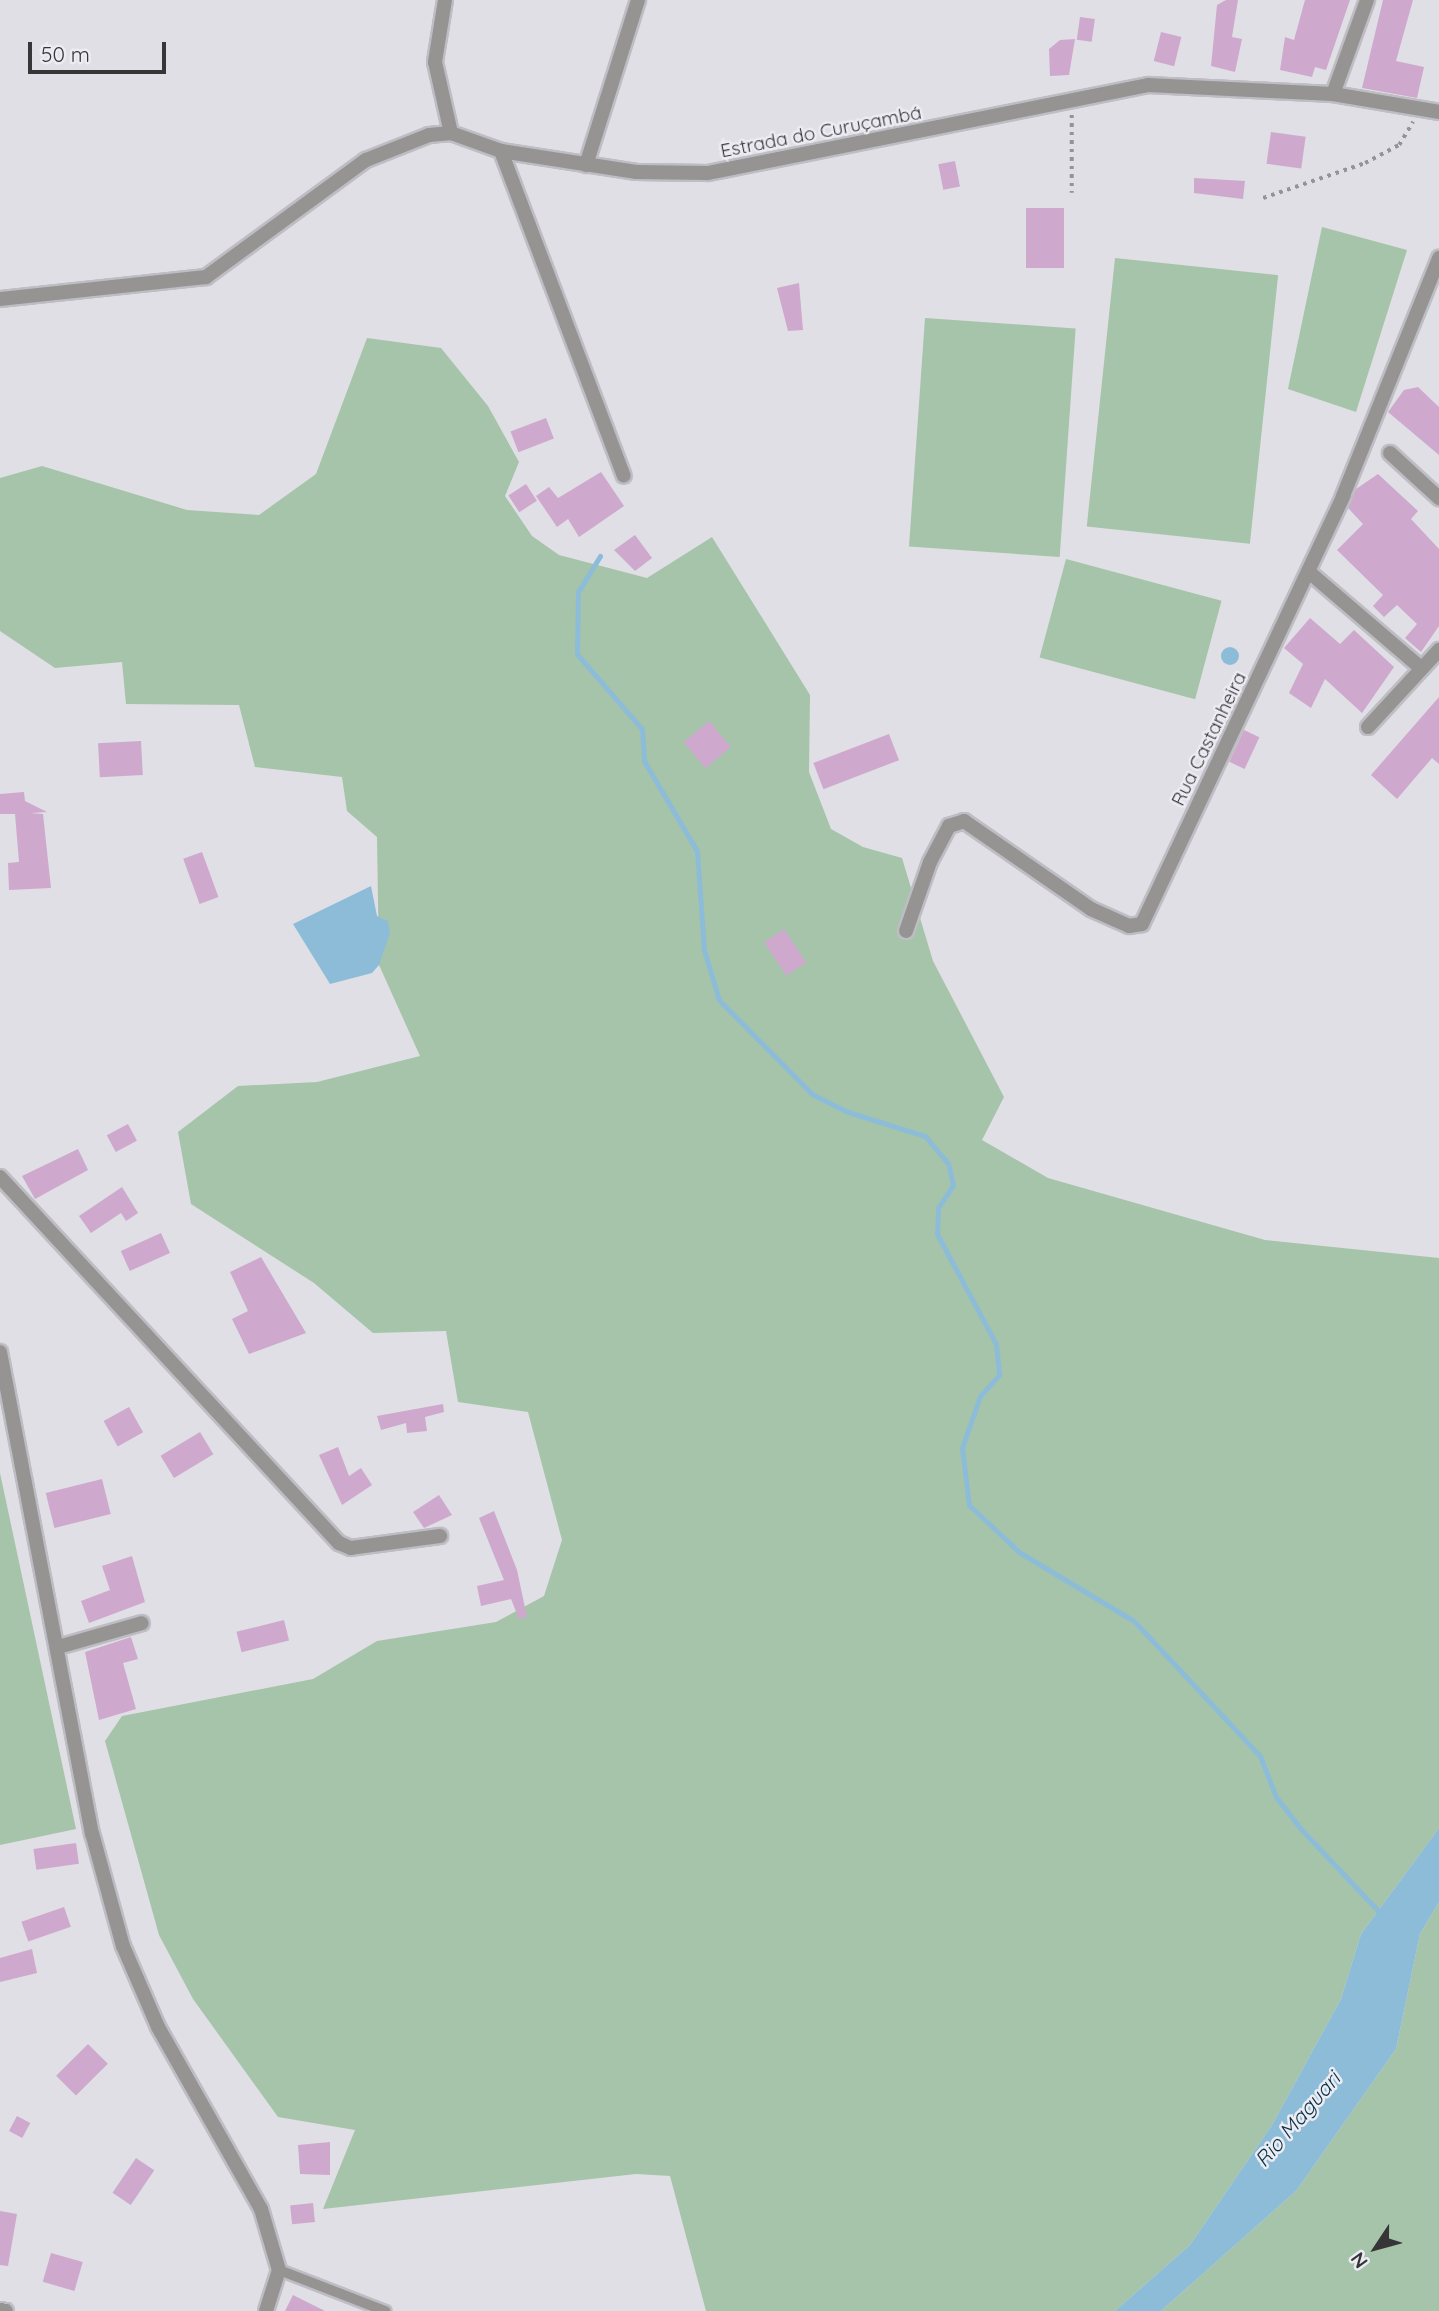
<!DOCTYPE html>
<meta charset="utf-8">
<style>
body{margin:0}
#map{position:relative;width:1439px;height:2311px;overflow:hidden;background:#dfdfe5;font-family:Quicksand,sans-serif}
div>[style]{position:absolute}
.green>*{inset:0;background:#a6c4a9;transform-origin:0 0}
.water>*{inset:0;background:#8dbcd9}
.round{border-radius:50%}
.stream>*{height:5px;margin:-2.5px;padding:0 2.5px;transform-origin:2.5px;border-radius:2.5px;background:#8dbcd9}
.building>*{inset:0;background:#cea9cd;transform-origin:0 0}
.path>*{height:3.5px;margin-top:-1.75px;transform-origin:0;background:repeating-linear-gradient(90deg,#949498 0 3.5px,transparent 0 8.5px)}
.roads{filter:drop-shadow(2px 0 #bdbdc3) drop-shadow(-2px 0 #bdbdc3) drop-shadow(0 2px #bdbdc3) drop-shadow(0 -2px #bdbdc3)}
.service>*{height:10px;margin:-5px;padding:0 5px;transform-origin:5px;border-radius:5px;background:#969393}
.minor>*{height:14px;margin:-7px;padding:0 7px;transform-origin:7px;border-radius:7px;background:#969393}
.tertiary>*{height:14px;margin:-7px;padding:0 7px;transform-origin:7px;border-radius:7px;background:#969393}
span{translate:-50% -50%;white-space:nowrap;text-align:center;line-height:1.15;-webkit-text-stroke:5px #ececf2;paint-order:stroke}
.street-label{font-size:19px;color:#363639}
.water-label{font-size:21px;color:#083146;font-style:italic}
.north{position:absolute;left:1341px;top:2213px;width:70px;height:70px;-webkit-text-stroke:5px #ececf2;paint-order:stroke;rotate:234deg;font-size:19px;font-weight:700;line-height:28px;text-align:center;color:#363639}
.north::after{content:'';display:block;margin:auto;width:24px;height:32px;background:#363639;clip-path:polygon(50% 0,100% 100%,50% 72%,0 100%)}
.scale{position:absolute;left:28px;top:42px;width:138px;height:32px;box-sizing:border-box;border:4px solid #363639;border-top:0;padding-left:9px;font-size:21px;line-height:24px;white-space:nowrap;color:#363639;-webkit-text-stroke:5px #ececf2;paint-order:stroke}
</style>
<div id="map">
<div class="green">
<div style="clip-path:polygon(1322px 227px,1407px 250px,1356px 412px,1288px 389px)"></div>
<div style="left:1115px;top:258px;width:164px;height:270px;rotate:6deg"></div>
<div style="left:925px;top:318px;width:151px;height:229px;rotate:4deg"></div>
<div style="clip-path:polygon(367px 338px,441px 348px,488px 406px,519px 462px,505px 496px,532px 536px,559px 555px,647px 578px,712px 537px,810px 695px,809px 772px,831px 829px,863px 847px,902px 858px,933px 961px,1004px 1097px,982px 1140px,1048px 1178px,1265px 1240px,1439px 1258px,1439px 1828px,1361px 1934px,1341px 1999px,1272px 2125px,1190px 2245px,1115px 2311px,706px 2311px,670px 2176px,636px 2174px,323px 2209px,355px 2130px,278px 2117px,193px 1999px,159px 1935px,105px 1741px,122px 1716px,313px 1679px,377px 1641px,496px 1622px,544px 1596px,562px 1540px,528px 1412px,458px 1402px,446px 1331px,373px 1333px,314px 1283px,191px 1204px,178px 1132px,238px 1086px,317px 1082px,420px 1056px,379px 965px,377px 837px,347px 811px,342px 777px,255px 767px,239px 705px,126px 704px,122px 662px,55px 668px,0 631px,0 478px,42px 466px,187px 510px,259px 515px,316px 474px)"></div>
<div style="left:1066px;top:559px;width:161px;height:102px;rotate:15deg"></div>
<div style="clip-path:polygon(0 1473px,76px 1829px,0 1845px)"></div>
<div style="clip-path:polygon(1439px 1902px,1439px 2311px,1161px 2311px,1296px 2191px,1396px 2049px,1420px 1934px)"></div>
</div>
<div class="water">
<div class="round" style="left:1221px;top:647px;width:18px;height:18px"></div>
<div style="clip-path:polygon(371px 886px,377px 916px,388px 921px,390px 933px,379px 965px,372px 973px,330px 984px,293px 924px)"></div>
<div style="clip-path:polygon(1439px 1828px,1439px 1902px,1420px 1934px,1396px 2049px,1296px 2191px,1161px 2311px,1115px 2311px,1190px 2245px,1272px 2125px,1341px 1999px,1361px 1934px)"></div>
</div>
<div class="stream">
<div style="left:600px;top:556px;width:42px;rotate:121.4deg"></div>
<div style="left:578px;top:592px;width:62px;rotate:90.9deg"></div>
<div style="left:577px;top:654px;width:99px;rotate:49.1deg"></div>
<div style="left:642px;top:729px;width:32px;rotate:86deg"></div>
<div style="left:644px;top:761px;width:104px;rotate:59.5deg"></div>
<div style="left:697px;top:851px;width:99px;rotate:86deg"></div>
<div style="left:704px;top:950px;width:52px;rotate:73.3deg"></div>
<div style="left:719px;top:1000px;width:132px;rotate:45.3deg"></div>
<div style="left:812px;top:1094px;width:37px;rotate:27deg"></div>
<div style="left:845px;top:1111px;width:84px;rotate:17.4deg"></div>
<div style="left:925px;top:1136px;width:35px;rotate:50deg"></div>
<div style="left:948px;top:1163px;width:23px;rotate:77deg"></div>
<div style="left:953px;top:1185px;width:27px;rotate:123deg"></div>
<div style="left:938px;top:1208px;width:26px;rotate:92deg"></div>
<div style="left:937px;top:1234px;width:125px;rotate:61.8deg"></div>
<div style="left:996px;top:1344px;width:31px;rotate:84deg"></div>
<div style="left:999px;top:1375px;width:28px;rotate:132deg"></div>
<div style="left:980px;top:1396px;width:55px;rotate:109.1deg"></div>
<div style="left:962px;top:1448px;width:57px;rotate:83deg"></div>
<div style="left:969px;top:1505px;width:69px;rotate:43.2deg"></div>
<div style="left:1019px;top:1552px;width:134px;rotate:31deg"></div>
<div style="left:1134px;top:1621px;width:185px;rotate:47deg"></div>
<div style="left:1260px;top:1756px;width:44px;rotate:68.7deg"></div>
<div style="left:1276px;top:1797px;width:39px;rotate:52deg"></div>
<div style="left:1300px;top:1828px;width:121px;rotate:46.7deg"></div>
</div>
<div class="building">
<div style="clip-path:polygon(1226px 0,1238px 0,1232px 37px,1242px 39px,1235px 72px,1211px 66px,1217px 5px)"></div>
<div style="clip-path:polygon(1305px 0,1350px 0,1326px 70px,1315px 67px,1312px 77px,1280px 70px,1285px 37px,1294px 40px)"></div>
<div style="clip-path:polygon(1383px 0,1413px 0,1396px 61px,1424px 67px,1417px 98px,1362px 88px)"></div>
<div style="left:1080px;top:17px;width:15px;height:23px;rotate:8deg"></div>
<div style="left:1161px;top:32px;width:21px;height:30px;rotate:14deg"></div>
<div style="clip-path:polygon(1075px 39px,1069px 75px,1050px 76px,1049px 49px,1060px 40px)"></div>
<div style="left:1271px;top:132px;width:35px;height:32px;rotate:8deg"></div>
<div style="left:955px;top:161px;width:26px;height:17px;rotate:79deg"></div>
<div style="clip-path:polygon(1194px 178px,1245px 181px,1243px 199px,1194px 193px)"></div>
<div style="left:1026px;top:208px;width:38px;height:60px"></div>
<div style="clip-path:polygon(799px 283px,803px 330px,788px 331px,777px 288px)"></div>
<div style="clip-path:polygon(1418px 387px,1439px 407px,1439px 455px,1388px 412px,1404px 390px)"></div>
<div style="left:546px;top:418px;width:22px;height:38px;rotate:69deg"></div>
<div style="clip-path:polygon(601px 472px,624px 506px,579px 537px,568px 519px,557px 527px,536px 496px,549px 487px,558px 498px)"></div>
<div style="clip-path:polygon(1378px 474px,1418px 511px,1411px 519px,1439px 549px,1439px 626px,1421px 652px,1405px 638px,1417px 624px,1397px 605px,1384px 617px,1373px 606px,1383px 595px,1337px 550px,1363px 524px,1348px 508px,1356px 489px)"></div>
<div style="left:526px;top:484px;width:20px;height:21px;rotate:57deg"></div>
<div style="clip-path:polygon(635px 535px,652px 558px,635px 571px,614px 550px)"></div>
<div style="clip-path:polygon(1310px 618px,1340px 644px,1354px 630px,1394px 667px,1362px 713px,1325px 679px,1311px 708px,1289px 693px,1303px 664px,1284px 648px)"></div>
<div style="clip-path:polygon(1439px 697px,1439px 764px,1432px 758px,1397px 799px,1371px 775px)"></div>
<div style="left:709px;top:721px;width:34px;height:33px;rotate:50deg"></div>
<div style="left:1244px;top:730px;width:17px;height:35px;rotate:25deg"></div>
<div style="left:889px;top:734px;width:28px;height:81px;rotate:69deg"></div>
<div style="left:141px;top:741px;width:34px;height:43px;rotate:87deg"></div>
<div style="clip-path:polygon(24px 792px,25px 801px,47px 812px,31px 813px,43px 814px,51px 888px,9px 890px,8px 863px,19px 862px,15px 814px,0 814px,0 794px)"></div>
<div style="left:202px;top:852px;width:48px;height:20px;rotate:70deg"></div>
<div style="left:784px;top:929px;width:40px;height:24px;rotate:56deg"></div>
<div style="left:128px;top:1124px;width:19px;height:24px;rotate:62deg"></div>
<div style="clip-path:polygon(78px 1149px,88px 1170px,35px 1199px,22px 1176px)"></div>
<div style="clip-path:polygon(122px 1187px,138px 1213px,126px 1221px,121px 1213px,91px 1233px,79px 1216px)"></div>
<div style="left:161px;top:1233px;width:22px;height:44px;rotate:66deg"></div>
<div style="clip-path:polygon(261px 1257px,306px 1333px,249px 1354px,232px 1319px,248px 1311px,230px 1272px)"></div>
<div style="clip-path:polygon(443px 1404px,444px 1412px,425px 1417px,427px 1431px,407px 1433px,406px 1423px,381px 1430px,377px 1416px)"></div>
<div style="left:129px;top:1407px;width:29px;height:29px;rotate:61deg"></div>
<div style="left:200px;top:1432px;width:26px;height:46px;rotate:59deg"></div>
<div style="clip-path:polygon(338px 1447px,349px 1476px,361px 1468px,372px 1485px,342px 1505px,319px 1455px)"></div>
<div style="left:102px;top:1479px;width:36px;height:58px;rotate:76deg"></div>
<div style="clip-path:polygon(439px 1495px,452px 1515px,424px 1528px,413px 1512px)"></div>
<div style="clip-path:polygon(494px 1511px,517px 1570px,527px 1617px,519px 1619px,511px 1599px,481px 1606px,477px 1586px,504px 1580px,479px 1518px)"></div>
<div style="clip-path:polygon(132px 1556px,145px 1602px,89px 1623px,81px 1601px,110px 1590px,102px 1566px)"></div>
<div style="left:284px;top:1620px;width:21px;height:49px;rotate:76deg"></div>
<div style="clip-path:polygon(131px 1637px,138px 1659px,123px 1663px,136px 1709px,99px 1720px,85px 1652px)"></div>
<div style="left:76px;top:1843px;width:21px;height:43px;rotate:82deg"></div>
<div style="left:64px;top:1907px;width:21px;height:45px;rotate:71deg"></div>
<div style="clip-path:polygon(32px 1949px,37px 1973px,0 1982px,0 1958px)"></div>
<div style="left:88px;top:2044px;width:28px;height:45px;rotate:45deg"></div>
<div style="left:17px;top:2116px;width:15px;height:17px;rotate:28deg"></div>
<div style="clip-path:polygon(330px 2142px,330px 2175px,300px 2174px,298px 2145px)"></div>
<div style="left:136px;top:2158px;width:22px;height:42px;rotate:34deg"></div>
<div style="left:313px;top:2203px;width:19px;height:23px;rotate:84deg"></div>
<div style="clip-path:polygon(0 2211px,17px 2214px,8px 2266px,0 2265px)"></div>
<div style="left:51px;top:2253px;width:33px;height:30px;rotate:16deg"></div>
<div style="clip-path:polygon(293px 2295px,325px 2311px,285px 2311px)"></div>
</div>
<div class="path">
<div style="left:1072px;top:115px;width:78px;rotate:90deg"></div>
<div style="left:1263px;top:198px;width:108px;rotate:-18.9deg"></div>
<div style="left:1365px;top:163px;width:38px;rotate:-28deg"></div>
<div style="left:1399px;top:145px;width:27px;rotate:-59deg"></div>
</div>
<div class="roads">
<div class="service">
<div style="left:279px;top:2270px;width:114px;rotate:21.1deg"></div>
</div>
<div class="minor">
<div style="left:445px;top:0;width:63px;rotate:99.2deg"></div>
<div style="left:435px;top:62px;width:73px;rotate:77.3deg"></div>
<div style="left:1333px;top:94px;width:100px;rotate:-70.1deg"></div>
<div style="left:501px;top:151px;width:347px;rotate:69.3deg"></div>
<div style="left:586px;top:165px;width:173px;rotate:-72.5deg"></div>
<div style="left:1390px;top:453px;width:67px;rotate:42.6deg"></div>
<div style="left:1309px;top:572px;width:148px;rotate:40.6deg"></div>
<div style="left:1368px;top:727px;width:105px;rotate:-47.3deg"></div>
<div style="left:906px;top:931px;width:73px;rotate:-70.8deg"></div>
<div style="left:930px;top:862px;width:41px;rotate:-62.2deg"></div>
<div style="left:949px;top:826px;width:16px;rotate:-18deg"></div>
<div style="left:964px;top:821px;width:155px;rotate:34.7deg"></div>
<div style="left:1091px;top:909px;width:42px;rotate:24.1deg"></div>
<div style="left:1129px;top:926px;width:13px;rotate:-9deg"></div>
<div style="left:1142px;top:924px;width:473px;rotate:-64.8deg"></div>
<div style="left:1343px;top:496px;width:257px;rotate:-68deg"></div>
<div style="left:0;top:1177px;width:499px;rotate:47.2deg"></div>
<div style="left:339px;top:1543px;width:13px;rotate:23deg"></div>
<div style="left:351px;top:1548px;width:90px;rotate:-7.7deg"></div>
<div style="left:0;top:1352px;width:490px;rotate:79.2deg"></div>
<div style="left:92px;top:1833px;width:117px;rotate:74.7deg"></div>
<div style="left:123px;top:1946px;width:88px;rotate:66.6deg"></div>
<div style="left:158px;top:2027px;width:209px;rotate:60.5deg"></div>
<div style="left:261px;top:2209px;width:64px;rotate:73.6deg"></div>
<div style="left:279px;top:2270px;width:43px;rotate:107.6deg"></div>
<div style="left:58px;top:1647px;width:87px;rotate:-15.9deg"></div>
<div style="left:0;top:2310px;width:6px;rotate:9deg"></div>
</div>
<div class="tertiary">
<div style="left:0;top:299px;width:207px;rotate:-6.1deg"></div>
<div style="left:206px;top:277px;width:198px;rotate:-36.2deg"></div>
<div style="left:366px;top:160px;width:68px;rotate:-21.6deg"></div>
<div style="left:429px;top:135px;width:22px;rotate:-5deg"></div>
<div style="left:451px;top:133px;width:53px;rotate:19.8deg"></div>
<div style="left:501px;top:151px;width:137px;rotate:8.8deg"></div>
<div style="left:636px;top:172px;width:72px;rotate:0.8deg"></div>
<div style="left:708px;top:173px;width:449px;rotate:-11.3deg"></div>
<div style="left:1148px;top:85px;width:185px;rotate:2.8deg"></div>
<div style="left:1333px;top:94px;width:108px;rotate:9.6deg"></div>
</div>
</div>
<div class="street-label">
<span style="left:821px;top:132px;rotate:-11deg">Estrada do Curuçambá</span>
<span style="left:1209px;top:739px;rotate:-64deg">Rua Castanheira</span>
</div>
<div class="water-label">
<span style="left:1297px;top:2119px;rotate:-49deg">Rio Maguari</span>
</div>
<div class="north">N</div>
<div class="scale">50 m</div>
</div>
